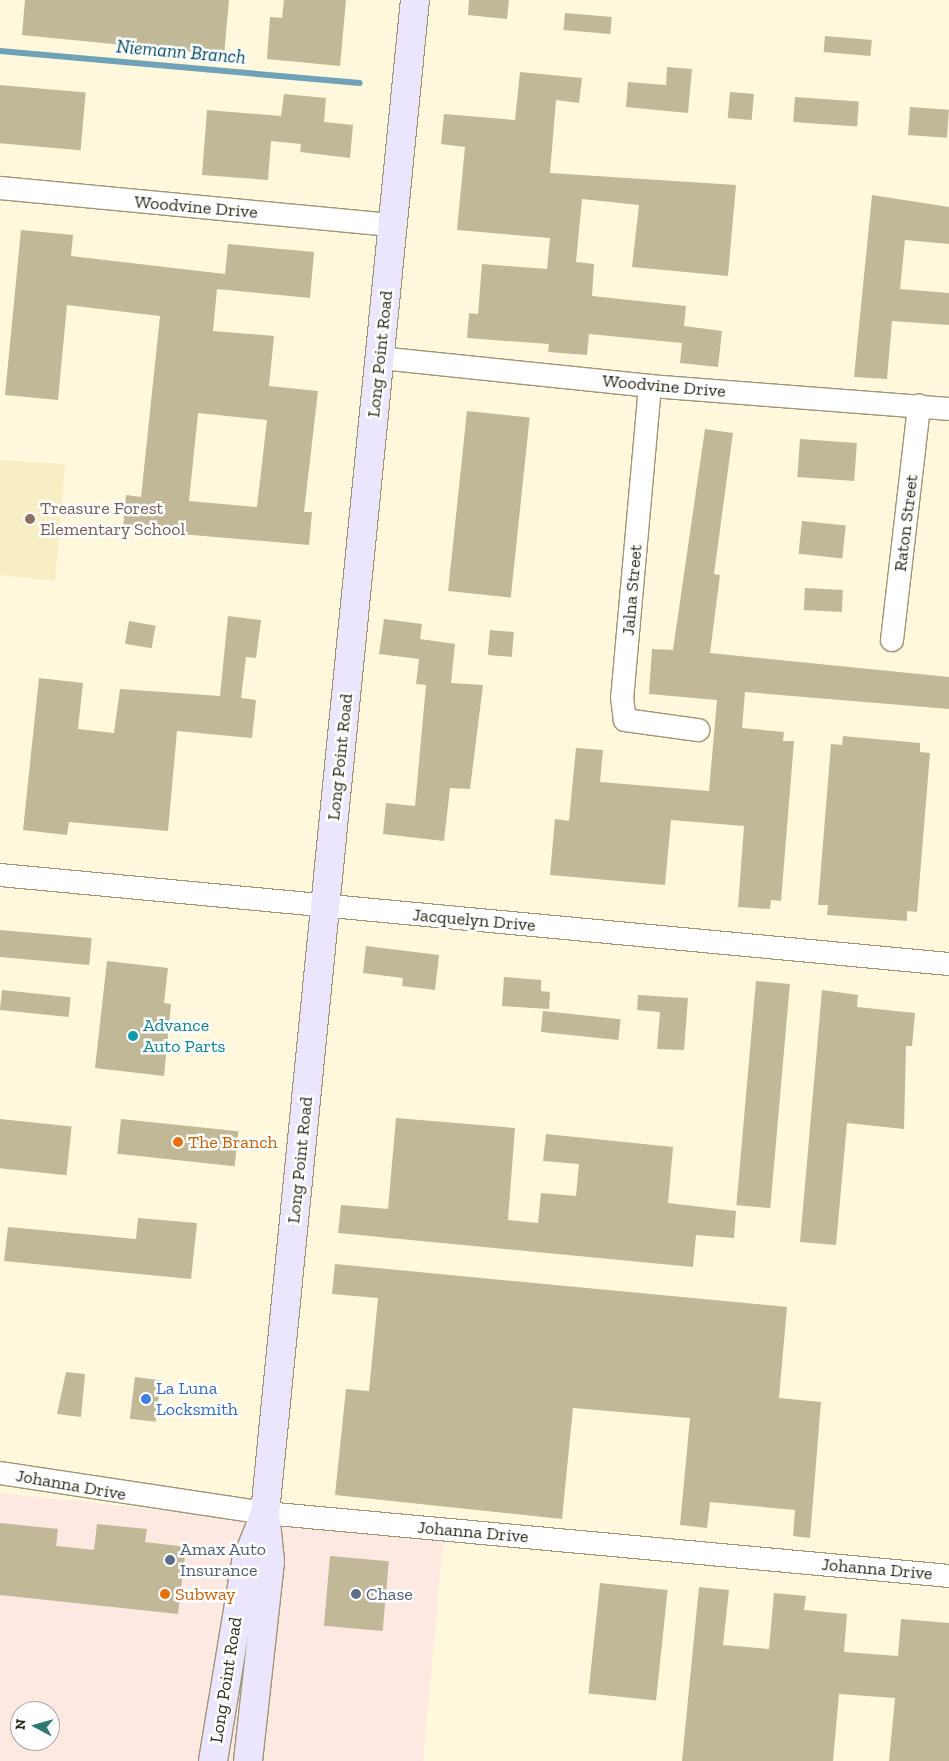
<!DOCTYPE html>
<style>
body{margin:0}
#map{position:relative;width:949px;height:1761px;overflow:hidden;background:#fff8dc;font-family:"Zilla Slab",serif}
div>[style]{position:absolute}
.commercial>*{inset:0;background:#fde9e2}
.built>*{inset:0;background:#f8eec3}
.stream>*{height:6px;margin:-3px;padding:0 3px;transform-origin:3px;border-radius:3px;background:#6fa1b8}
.building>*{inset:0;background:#c0b896;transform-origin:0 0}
.roads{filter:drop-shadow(1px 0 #9d9574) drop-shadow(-1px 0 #9d9574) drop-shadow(0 1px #9d9574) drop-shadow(0 -1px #9d9574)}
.street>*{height:22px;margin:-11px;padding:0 11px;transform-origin:11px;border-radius:11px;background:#fff}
.secondary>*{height:28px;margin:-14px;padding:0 14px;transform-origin:14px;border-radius:14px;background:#ebe6fe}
.dots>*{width:14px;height:14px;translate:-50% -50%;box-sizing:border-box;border:2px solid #fff;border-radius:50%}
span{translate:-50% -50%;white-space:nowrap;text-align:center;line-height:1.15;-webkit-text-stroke:5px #fff;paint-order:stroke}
.street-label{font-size:18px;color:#2d2a1c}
.education-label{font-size:18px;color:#785e54}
.left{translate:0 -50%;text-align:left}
.culture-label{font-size:18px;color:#0d838f}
.food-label{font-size:18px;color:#c56008}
.shop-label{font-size:18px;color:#366cbe}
.service-label{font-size:18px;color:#4e5e75}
.water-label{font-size:19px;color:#004960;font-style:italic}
.north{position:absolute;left:10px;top:1701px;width:50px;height:50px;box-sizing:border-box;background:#fff;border:1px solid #abaaa4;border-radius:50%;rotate:276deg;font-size:14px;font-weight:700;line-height:20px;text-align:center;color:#2d2a1c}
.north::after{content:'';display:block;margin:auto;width:18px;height:22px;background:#307872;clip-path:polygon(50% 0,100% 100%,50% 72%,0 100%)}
</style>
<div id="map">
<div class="commercial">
<div style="clip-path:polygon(evenodd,0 1493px,443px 1540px,423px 1761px,0 1761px,0 1493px,20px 1711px,50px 1711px,50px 1741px,20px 1741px,20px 1711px)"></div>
</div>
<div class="built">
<div style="clip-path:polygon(0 460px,65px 464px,55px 581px,0 575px)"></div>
</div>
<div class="stream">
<div style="left:0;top:51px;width:361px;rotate:5.1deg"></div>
</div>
<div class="building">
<div style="clip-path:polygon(25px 0,229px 0,224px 55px,22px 35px)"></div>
<div style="clip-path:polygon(284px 0,346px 0,340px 66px,267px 59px,270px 17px,282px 18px)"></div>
<div style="clip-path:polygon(469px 0,509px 0,507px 19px,468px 15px)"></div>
<div style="left:565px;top:13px;width:47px;height:17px;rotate:5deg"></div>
<div style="left:825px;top:36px;width:47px;height:16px;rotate:5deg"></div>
<div style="clip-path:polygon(667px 67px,692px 69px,688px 113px,626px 107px,628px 82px,666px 85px)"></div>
<div style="clip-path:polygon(520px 72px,582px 78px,579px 103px,556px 100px,550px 173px,736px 185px,728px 276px,632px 267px,639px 205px,582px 199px,576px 262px,594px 264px,592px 296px,686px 306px,684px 326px,722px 331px,718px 367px,680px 363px,682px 343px,589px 334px,587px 355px,548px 352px,549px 344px,467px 338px,469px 313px,478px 314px,482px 264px,547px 269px,550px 238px,457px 230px,465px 147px,441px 144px,444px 114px,515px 120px)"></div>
<div style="left:0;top:85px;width:86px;height:58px;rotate:5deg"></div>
<div style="left:730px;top:92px;width:24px;height:26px;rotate:5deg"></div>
<div style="clip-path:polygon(284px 94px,326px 98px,324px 122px,353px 125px,350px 158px,300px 152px,301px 144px,271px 141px,268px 180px,202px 175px,207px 110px,281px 116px)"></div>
<div style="left:795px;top:97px;width:64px;height:25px;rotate:4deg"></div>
<div style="left:910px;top:107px;width:39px;height:28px;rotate:4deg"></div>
<div style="clip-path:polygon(872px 195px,949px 207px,949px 244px,905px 240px,900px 289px,949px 293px,949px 325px,892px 321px,887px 379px,854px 377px)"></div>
<div style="clip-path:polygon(evenodd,21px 230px,73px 235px,71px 256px,225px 274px,228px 244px,314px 252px,310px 298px,217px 289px,213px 331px,274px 336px,269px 386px,318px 391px,304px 512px,312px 512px,309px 545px,123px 529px,126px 495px,141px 497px,160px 316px,67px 305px,58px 400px,5px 395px,21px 230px,198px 413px,267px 420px,257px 507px,189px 501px,198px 413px)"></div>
<div style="left:467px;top:411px;width:63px;height:181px;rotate:6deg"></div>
<div style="clip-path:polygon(705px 429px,733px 433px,714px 574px,720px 575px,710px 653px,949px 677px,949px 709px,745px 692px,742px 728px,784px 732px,783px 741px,794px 741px,781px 901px,771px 900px,770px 909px,738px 907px,744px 826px,671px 820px,665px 885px,550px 875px,555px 819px,569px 821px,576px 748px,603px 750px,600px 782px,709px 791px,717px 700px,649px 694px,652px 649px,673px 650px)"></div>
<div style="left:800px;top:439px;width:57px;height:38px;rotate:4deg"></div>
<div style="left:802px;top:521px;width:44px;height:33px;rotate:6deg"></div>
<div style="left:805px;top:588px;width:38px;height:22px;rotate:3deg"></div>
<div style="clip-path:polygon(228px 616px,261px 620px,256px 658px,246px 657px,241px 698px,256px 700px,252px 738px,177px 731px,168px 831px,69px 822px,67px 835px,23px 830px,39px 678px,83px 683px,78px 729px,114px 733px,120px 689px,220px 696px)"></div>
<div style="clip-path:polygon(384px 619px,422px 624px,420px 639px,455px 644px,451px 683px,483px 685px,470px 789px,450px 788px,444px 841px,383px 834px,386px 803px,415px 806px,426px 685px,416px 684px,419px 659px,379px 654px)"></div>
<div style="left:129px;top:621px;width:27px;height:23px;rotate:10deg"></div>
<div style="left:490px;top:630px;width:24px;height:25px;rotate:5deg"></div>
<div style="clip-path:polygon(843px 736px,920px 743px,920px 752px,930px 753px,917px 912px,907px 911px,907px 921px,827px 915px,828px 905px,818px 905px,831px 744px,842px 745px)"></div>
<div style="left:0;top:930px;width:92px;height:27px;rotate:5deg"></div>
<div style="clip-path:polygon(366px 946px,439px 955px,435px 990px,402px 986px,403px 978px,363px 973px)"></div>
<div style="clip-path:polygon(107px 961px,168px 968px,164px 1003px,171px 1004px,164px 1076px,95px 1068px)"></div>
<div style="clip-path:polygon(504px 977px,541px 980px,541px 991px,550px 992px,549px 1009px,502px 1006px)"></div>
<div style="left:756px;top:981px;width:34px;height:225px;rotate:5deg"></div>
<div style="left:2px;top:990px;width:69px;height:20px;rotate:6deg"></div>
<div style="clip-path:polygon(822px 990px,858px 995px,857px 1007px,915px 1013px,912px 1046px,906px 1046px,904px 1129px,847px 1123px,836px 1245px,800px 1242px)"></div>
<div style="clip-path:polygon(638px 995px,688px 998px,684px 1050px,657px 1049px,660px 1012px,637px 1010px)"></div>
<div style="left:543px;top:1011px;width:78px;height:21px;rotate:6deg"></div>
<div style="clip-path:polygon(396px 1118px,515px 1128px,508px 1220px,538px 1223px,541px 1193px,576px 1196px,579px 1164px,543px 1161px,546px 1134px,673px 1147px,668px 1203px,736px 1211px,734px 1238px,696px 1235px,693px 1267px,338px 1233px,341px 1205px,388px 1209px)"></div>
<div style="left:0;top:1119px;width:72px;height:49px;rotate:6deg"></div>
<div style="left:121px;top:1119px;width:118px;height:35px;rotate:6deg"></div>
<div style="clip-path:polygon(138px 1218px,197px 1223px,191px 1279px,4px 1261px,8px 1227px,136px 1239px)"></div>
<div style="clip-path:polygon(335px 1264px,787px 1307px,779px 1398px,821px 1402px,810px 1538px,793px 1536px,795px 1510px,710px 1502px,707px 1528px,680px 1525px,690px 1418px,573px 1408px,562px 1519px,335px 1495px,346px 1389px,369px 1391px,378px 1298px,332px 1294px)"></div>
<div style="clip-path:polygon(66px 1372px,85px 1374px,81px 1417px,57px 1414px)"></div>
<div style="left:135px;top:1377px;width:26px;height:42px;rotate:7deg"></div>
<div style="clip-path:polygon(0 1523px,58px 1529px,56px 1546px,94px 1550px,97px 1524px,147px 1529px,145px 1542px,186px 1547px,178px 1614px,0 1595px)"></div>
<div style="left:330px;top:1556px;width:59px;height:70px;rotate:5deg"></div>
<div style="left:600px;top:1583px;width:68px;height:111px;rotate:6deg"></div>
<div style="clip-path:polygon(699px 1587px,729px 1590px,723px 1645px,769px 1649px,774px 1593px,806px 1596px,804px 1610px,847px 1614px,844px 1652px,898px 1656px,901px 1619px,949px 1623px,949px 1761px,889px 1761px,895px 1698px,839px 1694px,833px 1761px,682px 1761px)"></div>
</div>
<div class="roads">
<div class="street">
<div style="left:0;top:188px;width:395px;rotate:5.4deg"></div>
<div style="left:380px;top:358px;width:271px;rotate:5.9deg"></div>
<div style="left:650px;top:386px;width:300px;rotate:4.4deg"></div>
<div style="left:650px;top:386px;width:312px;rotate:95.1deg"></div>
<div style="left:622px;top:697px;width:23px;rotate:83deg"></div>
<div style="left:625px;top:720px;width:74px;rotate:7.8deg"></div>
<div style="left:892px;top:640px;width:236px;rotate:-83.4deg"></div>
<div style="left:0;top:875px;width:953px;rotate:5.36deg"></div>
<div style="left:0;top:1473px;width:268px;rotate:8.6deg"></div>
<div style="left:265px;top:1513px;width:687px;rotate:5.26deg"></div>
</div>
<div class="secondary">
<div style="left:213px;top:1761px;width:202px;rotate:-80.6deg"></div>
<div style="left:246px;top:1562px;width:46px;rotate:-68.4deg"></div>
<div style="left:248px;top:1761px;width:201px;rotate:-83.7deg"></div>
<div style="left:270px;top:1561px;width:48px;rotate:-95.9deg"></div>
<div style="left:265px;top:1513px;width:1520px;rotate:-84.34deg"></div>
</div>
</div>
<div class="dots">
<div style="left:30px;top:519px;background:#8d6e63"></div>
<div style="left:133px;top:1036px;background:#0f9aa8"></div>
<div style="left:178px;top:1142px;background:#e8710a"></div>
<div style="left:146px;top:1399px;background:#3f7fe0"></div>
<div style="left:170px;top:1560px;background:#5c6f8a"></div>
<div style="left:165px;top:1594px;background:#e8710a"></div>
<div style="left:356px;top:1594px;background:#5c6f8a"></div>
</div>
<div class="street-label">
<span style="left:196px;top:207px;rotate:5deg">Woodvine Drive</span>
<span style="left:380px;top:354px;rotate:-84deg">Long Point Road</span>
<span style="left:664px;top:386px;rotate:5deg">Woodvine Drive</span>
<span style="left:906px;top:523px;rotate:-83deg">Raton Street</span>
<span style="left:632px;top:590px;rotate:-85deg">Jalna Street</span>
<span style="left:340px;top:757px;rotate:-84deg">Long Point Road</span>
<span style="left:474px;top:920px;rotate:5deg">Jacquelyn Drive</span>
<span style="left:300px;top:1160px;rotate:-84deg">Long Point Road</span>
<span style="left:71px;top:1485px;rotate:10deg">Johanna Drive</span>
<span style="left:473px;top:1532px;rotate:5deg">Johanna Drive</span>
<span style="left:877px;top:1569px;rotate:5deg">Johanna Drive</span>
<span style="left:226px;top:1680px;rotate:-81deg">Long Point Road</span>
</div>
<div class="education-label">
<span class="left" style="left:40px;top:519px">Treasure Forest<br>Elementary School</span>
</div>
<div class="culture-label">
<span class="left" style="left:143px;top:1036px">Advance<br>Auto Parts</span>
</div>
<div class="food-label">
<span class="left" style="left:188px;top:1142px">The Branch</span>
<span class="left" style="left:175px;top:1594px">Subway</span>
</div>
<div class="shop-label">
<span class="left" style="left:156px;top:1399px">La Luna<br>Locksmith</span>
</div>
<div class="service-label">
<span class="left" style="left:180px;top:1560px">Amax Auto<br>Insurance</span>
<span class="left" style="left:366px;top:1594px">Chase</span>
</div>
<div class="water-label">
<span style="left:181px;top:52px;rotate:5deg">Niemann Branch</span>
</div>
<div class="north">N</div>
</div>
